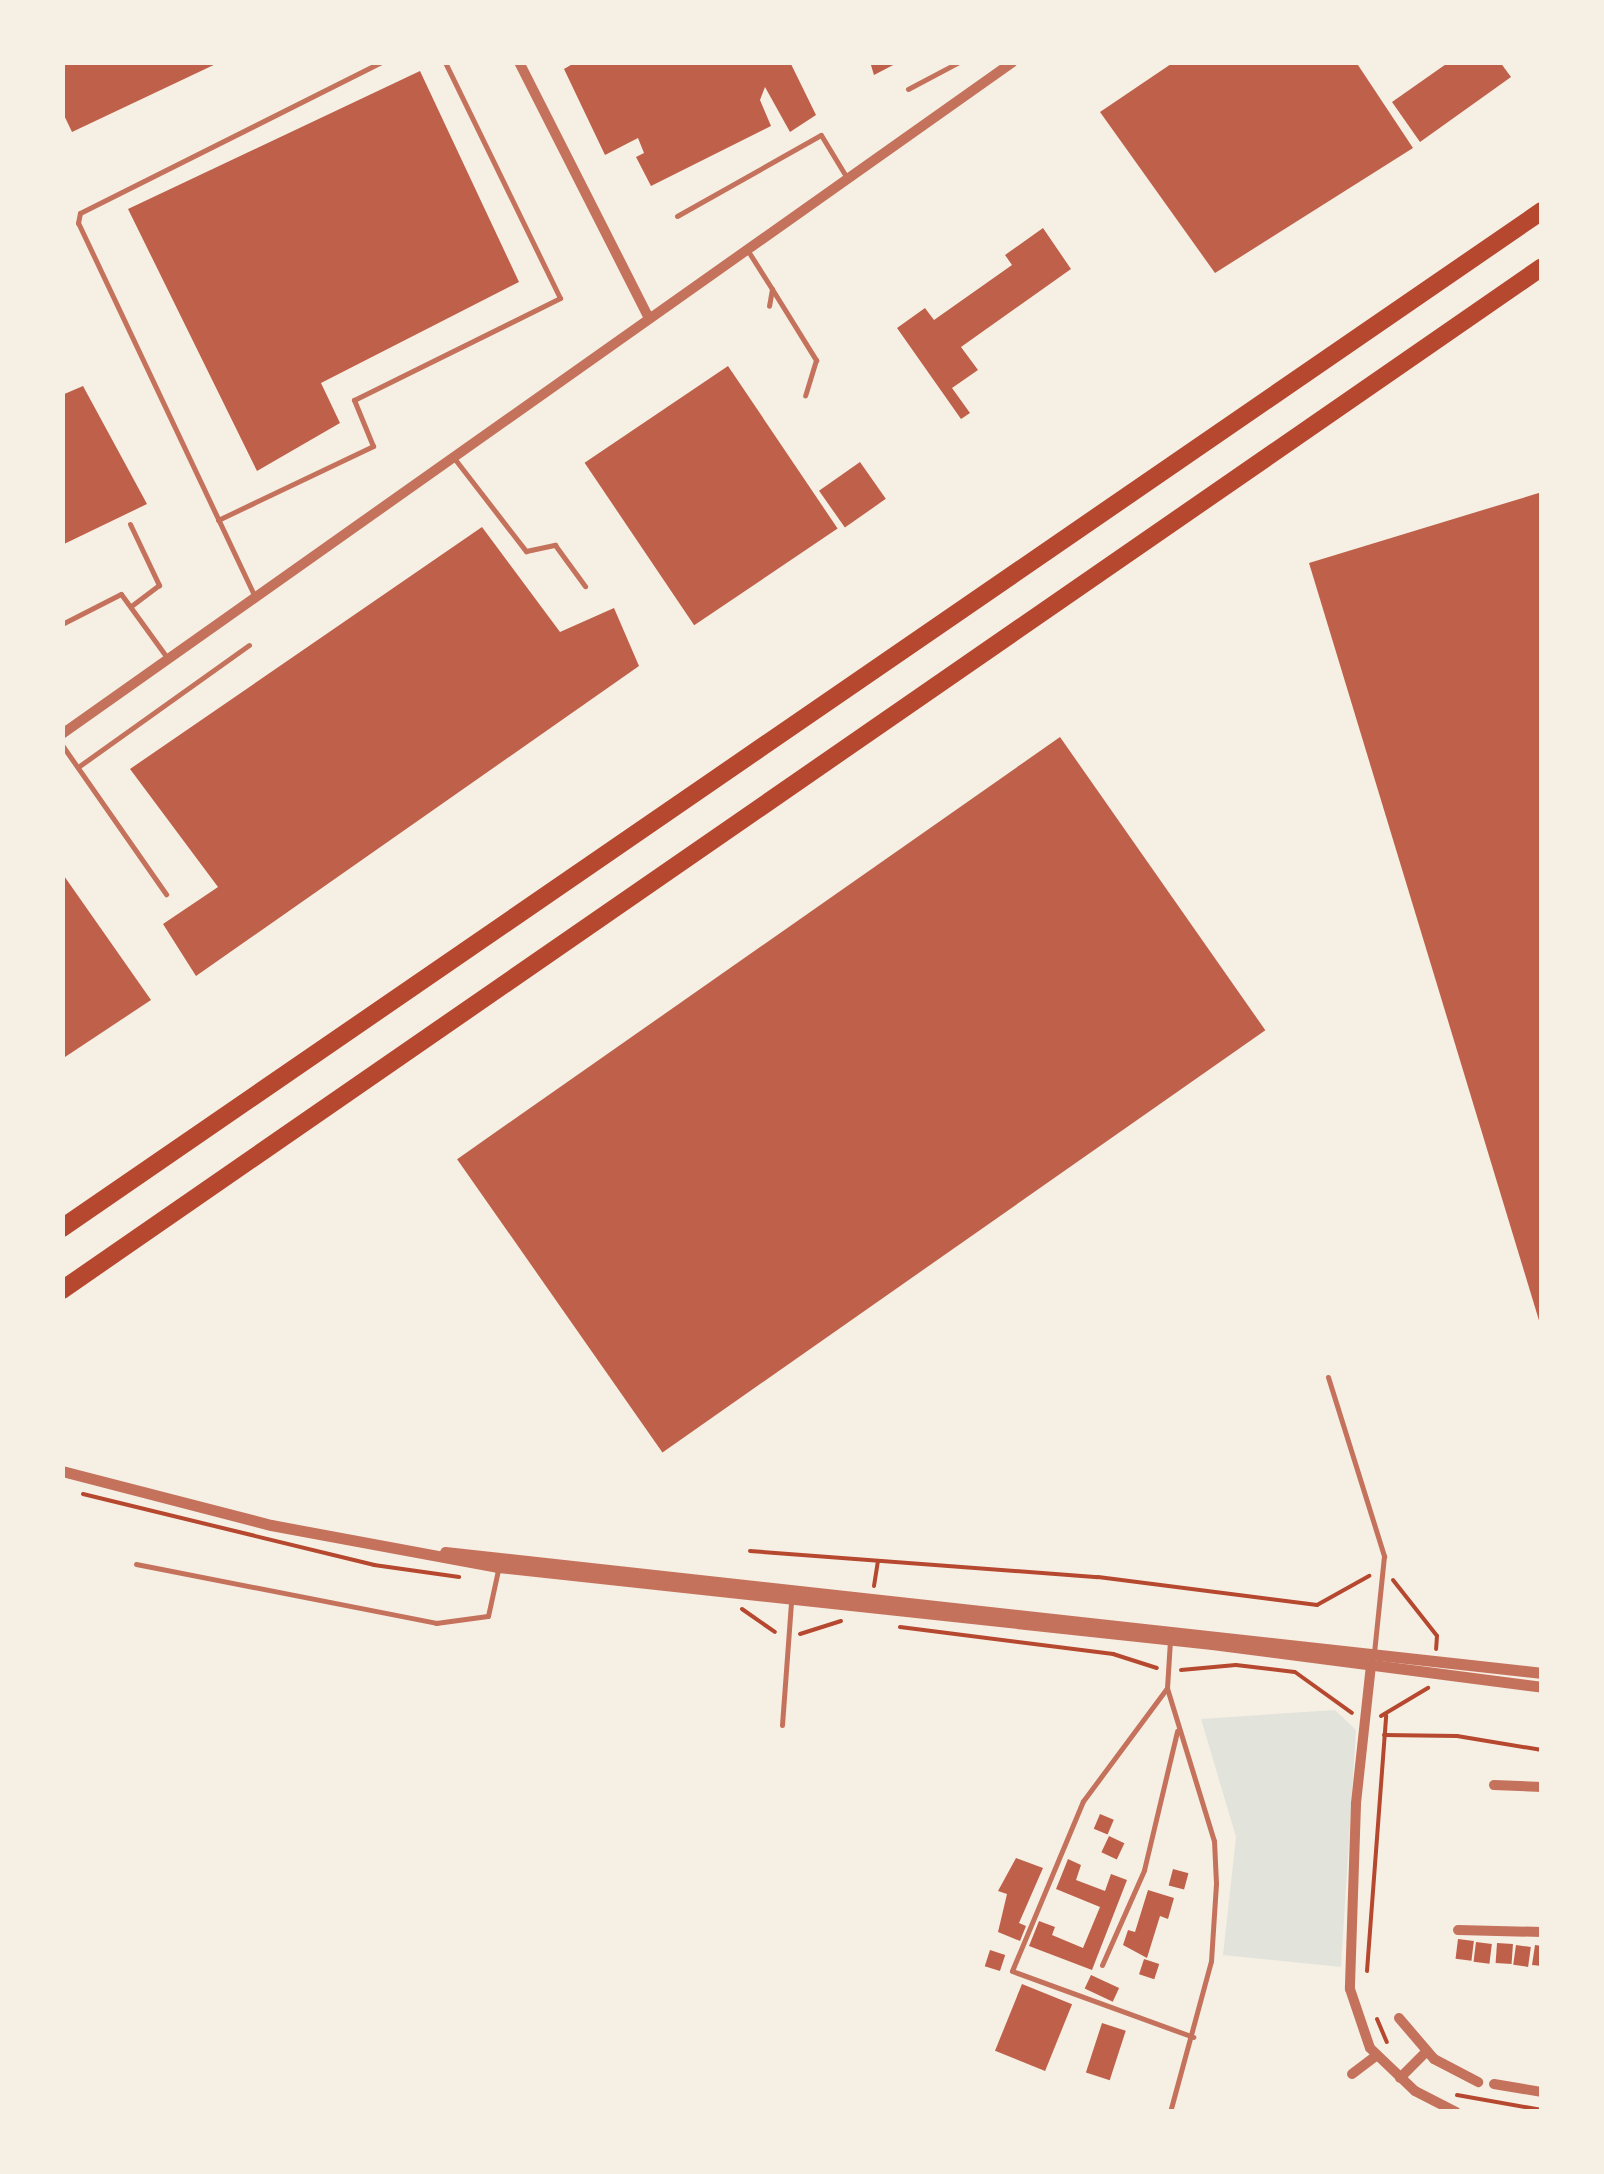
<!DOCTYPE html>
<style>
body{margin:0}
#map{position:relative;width:1604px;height:2174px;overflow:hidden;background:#f6efe4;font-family:"Space Grotesk",sans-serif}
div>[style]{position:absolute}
.green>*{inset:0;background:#e2e4dc}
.building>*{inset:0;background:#bf614a;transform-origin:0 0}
.path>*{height:4px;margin:-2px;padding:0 2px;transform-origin:2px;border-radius:2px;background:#b5482f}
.service>*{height:5px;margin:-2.5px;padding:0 2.5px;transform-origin:2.5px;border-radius:2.5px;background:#c5725c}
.minor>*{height:10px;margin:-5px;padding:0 5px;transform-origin:5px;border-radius:5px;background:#c5725c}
.tertiary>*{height:11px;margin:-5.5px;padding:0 5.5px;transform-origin:5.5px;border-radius:5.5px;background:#c5725c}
.motorway>*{height:18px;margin:-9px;padding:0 9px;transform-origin:9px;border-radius:9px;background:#b5482f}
span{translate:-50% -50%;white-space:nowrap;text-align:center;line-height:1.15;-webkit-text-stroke:8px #f6efe4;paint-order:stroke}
.frame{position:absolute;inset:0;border:65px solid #f6efe4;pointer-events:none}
</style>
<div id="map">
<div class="green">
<div style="clip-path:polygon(1335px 1710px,1356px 1730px,1341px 1967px,1223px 1955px,1236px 1837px,1201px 1719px)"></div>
</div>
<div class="building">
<div style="clip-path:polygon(62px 62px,220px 62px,72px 132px,62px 111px)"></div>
<div style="clip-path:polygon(576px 62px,790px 62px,816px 115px,790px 132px,765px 87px,760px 100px,771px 126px,651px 186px,636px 157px,644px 153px,638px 138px,605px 155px,564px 69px)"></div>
<div style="clip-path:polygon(870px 62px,899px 62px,874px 75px)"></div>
<div style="clip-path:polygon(1174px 62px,1356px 62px,1413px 148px,1215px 273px,1100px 112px)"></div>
<div style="clip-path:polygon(1449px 62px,1500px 62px,1511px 77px,1420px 142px,1392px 102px)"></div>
<div style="clip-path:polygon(420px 71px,519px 282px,321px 383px,340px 423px,257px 471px,128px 209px)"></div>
<div style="clip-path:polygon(1043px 228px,1071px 269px,961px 347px,978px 370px,952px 388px,970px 413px,961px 419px,897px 328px,925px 308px,934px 320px,1012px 265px,1005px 255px)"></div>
<div style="left:728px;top:366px;width:196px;height:173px;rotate:56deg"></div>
<div style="clip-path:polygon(83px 386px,147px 504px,62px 545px,62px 395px)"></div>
<div style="left:860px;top:462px;width:45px;height:50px;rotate:55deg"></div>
<div style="clip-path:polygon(1542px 492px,1542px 1327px,1541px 1327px,1309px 563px)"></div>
<div style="clip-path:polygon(482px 527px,560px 632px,614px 608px,639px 666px,196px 976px,163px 924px,218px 887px,130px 769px)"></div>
<div style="left:1060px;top:737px;width:358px;height:736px;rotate:55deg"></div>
<div style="clip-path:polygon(62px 873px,151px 1000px,62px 1059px)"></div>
<div style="left:1100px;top:1814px;width:15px;height:16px;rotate:23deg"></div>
<div style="left:1109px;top:1836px;width:17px;height:18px;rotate:25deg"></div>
<div style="clip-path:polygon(1016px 1858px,1043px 1868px,1019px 1923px,1026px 1926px,1020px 1941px,998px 1932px,1007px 1894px,998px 1891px)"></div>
<div style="clip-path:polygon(1068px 1859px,1081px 1865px,1076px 1880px,1105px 1891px,1111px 1874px,1127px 1880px,1092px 1970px,1029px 1946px,1039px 1921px,1055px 1927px,1052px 1935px,1083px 1948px,1100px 1907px,1056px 1889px)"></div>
<div style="left:1173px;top:1869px;width:16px;height:17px;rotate:15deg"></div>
<div style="clip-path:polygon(1148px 1890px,1174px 1898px,1168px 1919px,1160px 1916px,1147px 1958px,1123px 1945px,1128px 1930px,1135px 1932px)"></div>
<div style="left:1458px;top:1939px;width:16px;height:20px;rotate:7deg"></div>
<div style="left:1476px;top:1942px;width:16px;height:20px;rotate:7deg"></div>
<div style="left:1497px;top:1943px;width:16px;height:20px;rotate:4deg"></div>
<div style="left:1516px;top:1945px;width:15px;height:20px;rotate:8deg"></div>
<div style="clip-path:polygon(1535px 1945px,1542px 1946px,1542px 1966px,1532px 1965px)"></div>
<div style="left:990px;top:1950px;width:16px;height:17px;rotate:18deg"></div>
<div style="left:1144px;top:1959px;width:16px;height:16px;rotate:18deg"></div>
<div style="left:1091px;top:1975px;width:31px;height:15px;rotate:25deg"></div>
<div style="left:1022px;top:1984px;width:54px;height:72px;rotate:22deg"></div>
<div style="left:1102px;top:2023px;width:25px;height:52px;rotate:18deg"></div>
</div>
<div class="path">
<div style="left:83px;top:1494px;width:300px;rotate:13.7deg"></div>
<div style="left:374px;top:1565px;width:86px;rotate:8deg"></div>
<div style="left:750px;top:1551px;width:349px;rotate:4.3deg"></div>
<div style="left:1098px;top:1577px;width:221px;rotate:7.3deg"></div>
<div style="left:1317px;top:1605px;width:60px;rotate:-29.1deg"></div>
<div style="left:1393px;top:1580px;width:71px;rotate:51.8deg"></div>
<div style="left:1437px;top:1636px;width:13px;rotate:94deg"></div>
<div style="left:874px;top:1586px;width:25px;rotate:-81deg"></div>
<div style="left:742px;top:1609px;width:40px;rotate:34.9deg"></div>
<div style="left:900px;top:1627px;width:215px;rotate:7.2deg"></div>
<div style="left:1113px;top:1654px;width:46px;rotate:17.7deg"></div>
<div style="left:800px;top:1634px;width:43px;rotate:-17.6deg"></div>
<div style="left:1181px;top:1670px;width:55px;rotate:-5.2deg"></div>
<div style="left:1236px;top:1665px;width:59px;rotate:6.8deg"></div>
<div style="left:1295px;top:1672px;width:70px;rotate:35.7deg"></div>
<div style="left:1381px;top:1716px;width:55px;rotate:-30.8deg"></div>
<div style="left:1384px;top:1735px;width:73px;rotate:0.8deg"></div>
<div style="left:1457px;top:1736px;width:86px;rotate:9.4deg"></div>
<div style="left:1367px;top:1971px;width:256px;rotate:-85.7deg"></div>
<div style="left:1377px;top:2019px;width:25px;rotate:67deg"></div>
<div style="left:1457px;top:2095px;width:86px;rotate:10deg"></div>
</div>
<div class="service">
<div style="left:908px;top:89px;width:58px;rotate:-27.9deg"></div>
<div style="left:677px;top:216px;width:165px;rotate:-29.4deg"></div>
<div style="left:821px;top:135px;width:50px;rotate:58.8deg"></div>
<div style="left:748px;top:251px;width:45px;rotate:57.7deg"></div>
<div style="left:772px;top:289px;width:17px;rotate:100deg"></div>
<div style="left:772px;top:289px;width:84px;rotate:58.2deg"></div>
<div style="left:816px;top:360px;width:37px;rotate:107deg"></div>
<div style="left:454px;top:458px;width:118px;rotate:52.3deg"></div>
<div style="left:526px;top:551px;width:30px;rotate:-12deg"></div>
<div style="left:555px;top:545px;width:51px;rotate:53.8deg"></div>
<div style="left:218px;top:520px;width:172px;rotate:-25.5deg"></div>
<div style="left:373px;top:446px;width:50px;rotate:-112.4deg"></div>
<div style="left:354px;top:400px;width:230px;rotate:-26.3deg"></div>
<div style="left:560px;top:298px;width:263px;rotate:-116deg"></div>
<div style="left:130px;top:524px;width:68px;rotate:64.6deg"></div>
<div style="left:159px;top:585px;width:34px;rotate:143deg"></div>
<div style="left:255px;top:597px;width:414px;rotate:-115.3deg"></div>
<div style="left:78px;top:223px;width:10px;rotate:-79deg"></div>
<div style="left:80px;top:213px;width:337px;rotate:-26.6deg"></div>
<div style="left:62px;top:624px;width:66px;rotate:-27deg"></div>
<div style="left:121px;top:594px;width:80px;rotate:54.1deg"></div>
<div style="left:62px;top:745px;width:182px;rotate:55.1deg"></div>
<div style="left:78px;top:767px;width:210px;rotate:-35.5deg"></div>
<div style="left:1328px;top:1377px;width:188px;rotate:72.6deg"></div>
<div style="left:1384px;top:1556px;width:97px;rotate:95.9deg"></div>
<div style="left:136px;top:1564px;width:306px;rotate:11.1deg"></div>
<div style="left:436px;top:1623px;width:52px;rotate:-7.7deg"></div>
<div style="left:488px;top:1616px;width:47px;rotate:-77.7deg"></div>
<div style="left:1167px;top:1688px;width:141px;rotate:126.6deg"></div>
<div style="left:1083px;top:1801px;width:184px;rotate:112.7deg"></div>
<div style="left:1012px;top:1971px;width:193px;rotate:20deg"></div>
<div style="left:782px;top:1725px;width:124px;rotate:-85.8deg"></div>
<div style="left:1102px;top:1965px;width:104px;rotate:-66.1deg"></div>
<div style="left:1144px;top:1870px;width:143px;rotate:-76.6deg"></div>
<div style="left:1170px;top:2112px;width:156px;rotate:-74.8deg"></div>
<div style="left:1211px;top:1961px;width:78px;rotate:-86.3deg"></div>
<div style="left:1216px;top:1883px;width:42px;rotate:-92.7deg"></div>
<div style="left:1214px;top:1841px;width:160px;rotate:-107.1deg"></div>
<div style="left:1167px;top:1688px;width:48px;rotate:-86.4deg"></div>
</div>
<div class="minor">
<div style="left:519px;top:62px;width:285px;rotate:63.1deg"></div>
<div style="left:62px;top:734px;width:1164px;rotate:-35.25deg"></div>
<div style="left:1371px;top:1665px;width:140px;rotate:96.2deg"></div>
<div style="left:1356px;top:1804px;width:185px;rotate:91.9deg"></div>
<div style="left:1350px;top:1989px;width:62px;rotate:71.3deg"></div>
<div style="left:1370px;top:2048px;width:62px;rotate:43.7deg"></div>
<div style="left:1415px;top:2091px;width:46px;rotate:27.1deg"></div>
<div style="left:1494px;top:1785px;width:48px;rotate:2.4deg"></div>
<div style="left:1458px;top:1930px;width:84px;rotate:1.4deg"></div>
<div style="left:1399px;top:2018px;width:54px;rotate:49.5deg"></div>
<div style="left:1434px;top:2059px;width:50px;rotate:27.6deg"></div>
<div style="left:1352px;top:2074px;width:31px;rotate:-37deg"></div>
<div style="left:1400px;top:2078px;width:37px;rotate:-45deg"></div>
<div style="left:1494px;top:2084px;width:49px;rotate:9.5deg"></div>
</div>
<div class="tertiary">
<div style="left:62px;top:1471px;width:216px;rotate:14.5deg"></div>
<div style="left:271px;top:1525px;width:231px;rotate:10.5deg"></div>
<div style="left:498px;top:1567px;width:718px;rotate:6.16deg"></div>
<div style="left:1212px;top:1644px;width:333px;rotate:7.4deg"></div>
<div style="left:445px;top:1552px;width:1104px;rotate:6.29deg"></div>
</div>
<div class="motorway">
<div style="left:62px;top:1228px;width:1796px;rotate:-34.5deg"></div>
<div style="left:62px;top:1290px;width:1799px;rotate:-34.65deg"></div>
</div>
<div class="frame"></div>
</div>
